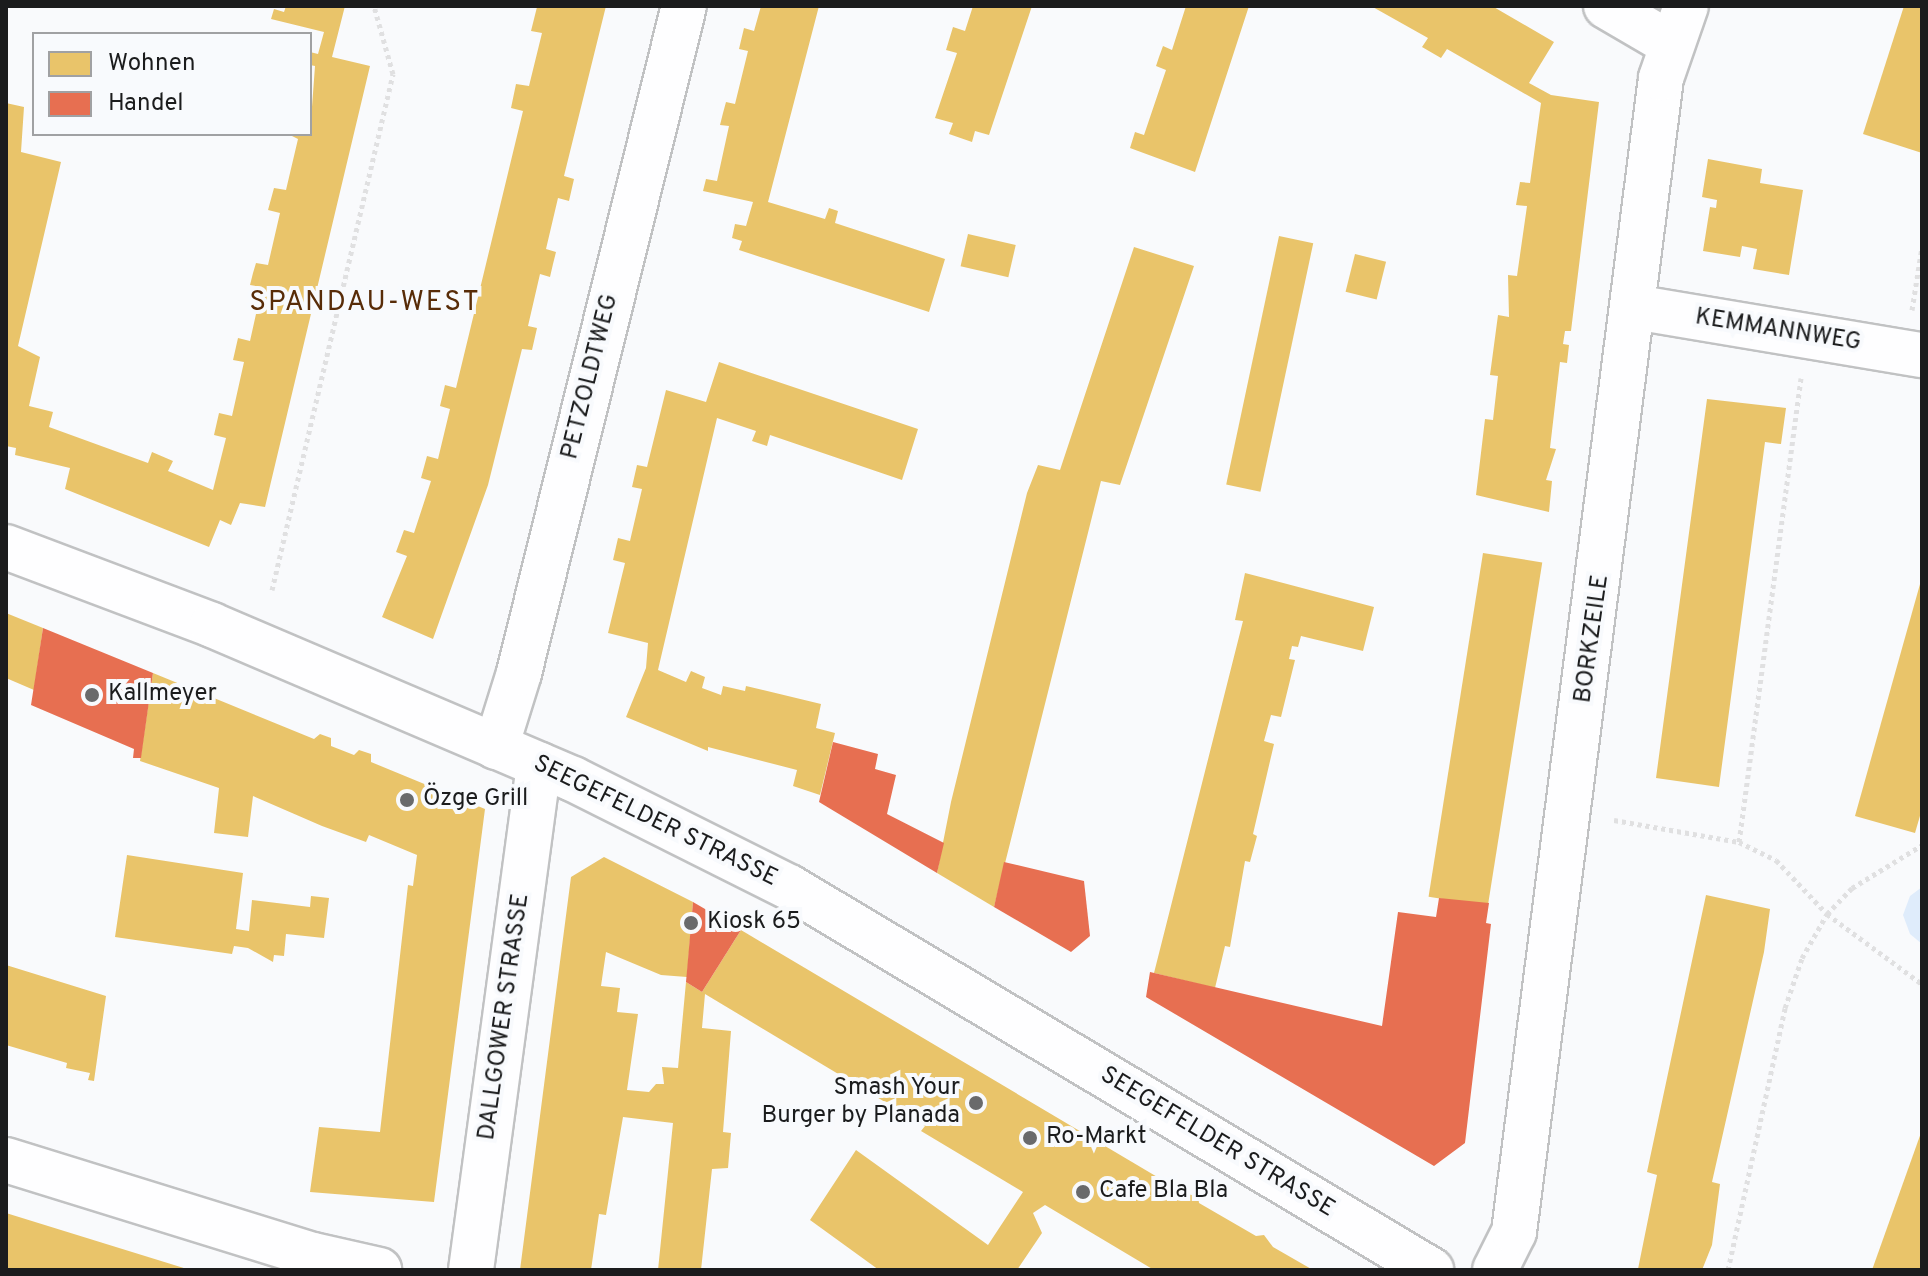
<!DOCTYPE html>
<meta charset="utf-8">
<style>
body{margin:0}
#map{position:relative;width:1928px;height:1276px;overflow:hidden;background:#f9fafc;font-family:Overpass,sans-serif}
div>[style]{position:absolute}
.green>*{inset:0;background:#dfecfb}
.homes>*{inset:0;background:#e9c46a;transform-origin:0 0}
.shops>*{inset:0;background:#e76f51}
.path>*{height:5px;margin-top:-2.5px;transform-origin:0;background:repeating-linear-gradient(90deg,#e0e0e1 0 4px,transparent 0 8px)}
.roads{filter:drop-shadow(2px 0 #c1c2c3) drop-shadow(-2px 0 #c1c2c3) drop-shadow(0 2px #c1c2c3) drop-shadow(0 -2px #c1c2c3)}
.minor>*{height:44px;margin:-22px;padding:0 22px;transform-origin:22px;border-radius:22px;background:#fefeff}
.tertiary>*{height:44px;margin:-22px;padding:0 22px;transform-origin:22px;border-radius:22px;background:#fefeff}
.dots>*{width:22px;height:22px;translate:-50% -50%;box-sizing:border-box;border:4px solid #f8fafd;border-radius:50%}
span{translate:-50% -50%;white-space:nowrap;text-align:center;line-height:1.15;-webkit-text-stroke:8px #f8fafd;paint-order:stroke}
.street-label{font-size:24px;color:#1b1c1d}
.poi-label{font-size:24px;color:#1b1c1d}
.left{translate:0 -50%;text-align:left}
.right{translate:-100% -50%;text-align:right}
.quarter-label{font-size:28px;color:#582c08;letter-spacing:2px}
.frame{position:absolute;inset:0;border:8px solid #1b1c1d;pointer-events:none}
.legend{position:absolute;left:32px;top:32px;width:280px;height:104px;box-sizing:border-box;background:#f8fafd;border:2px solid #a0a1a3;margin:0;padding:10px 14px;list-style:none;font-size:24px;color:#1b1c1d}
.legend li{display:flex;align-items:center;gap:16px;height:40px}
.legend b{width:40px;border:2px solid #a0a1a3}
</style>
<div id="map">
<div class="green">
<div style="clip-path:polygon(1922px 887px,1922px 944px,1910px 934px,1903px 915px,1910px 896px)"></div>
</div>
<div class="homes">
<div style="clip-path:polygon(286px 6px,345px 6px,332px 57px,370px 66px,265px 507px,240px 503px,231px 525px,220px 520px,209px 547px,65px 489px,70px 468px,15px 455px,16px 448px,6px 446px,6px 103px,24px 107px,21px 152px,61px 162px,18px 346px,40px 357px,29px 406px,53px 412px,49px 427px,148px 463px,152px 452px,173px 461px,168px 471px,213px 490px,226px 438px,214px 435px,219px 413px,232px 416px,244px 362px,233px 360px,238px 338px,250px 341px,262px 287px,250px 285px,253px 273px,256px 263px,268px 265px,280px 213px,268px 210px,274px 188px,286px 190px,298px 139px,288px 134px,310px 134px,315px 66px,310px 65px,310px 52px,318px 54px,324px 32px,271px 19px,274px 9px,284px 12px)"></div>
<div style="clip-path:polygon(549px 6px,606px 6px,564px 176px,574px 179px,569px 201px,558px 198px,546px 249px,556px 252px,553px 264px,550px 277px,540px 274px,528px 326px,537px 328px,532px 350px,522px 349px,488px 485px,433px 639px,382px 617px,407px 556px,396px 552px,404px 530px,414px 533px,431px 481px,421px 478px,427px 456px,438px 459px,450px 409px,440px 406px,445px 385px,456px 388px,523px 111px,511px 108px,516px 84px,529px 86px,542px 33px,531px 31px,537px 7px)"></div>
<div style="clip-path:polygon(761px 6px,819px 6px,768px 202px,825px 219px,829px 208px,838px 211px,835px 223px,945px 259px,929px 312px,739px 250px,742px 241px,732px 238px,735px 224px,746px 226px,753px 202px,703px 191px,706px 179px,717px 181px,729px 126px,720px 125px,723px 113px,726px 102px,735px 104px,748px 51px,739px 49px,744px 28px,754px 31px)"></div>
<div style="clip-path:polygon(973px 6px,1032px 6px,989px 135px,975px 131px,972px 142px,949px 134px,953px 123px,935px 118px,957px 53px,946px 50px,953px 27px,965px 31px)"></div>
<div style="clip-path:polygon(1186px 6px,1249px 6px,1195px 172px,1130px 148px,1135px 132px,1144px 135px,1166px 70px,1156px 66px,1159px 57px,1163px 46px,1172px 50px)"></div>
<div style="clip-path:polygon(1371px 6px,1492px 6px,1554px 42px,1529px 83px,1551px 95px,1599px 102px,1571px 331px,1565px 331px,1563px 344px,1569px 345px,1567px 363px,1560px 362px,1550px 448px,1556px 449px,1546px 480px,1552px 481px,1549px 512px,1476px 495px,1485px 419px,1493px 420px,1498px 376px,1490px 375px,1498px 315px,1509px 317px,1508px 275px,1517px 276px,1527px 206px,1516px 205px,1520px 182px,1530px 183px,1541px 103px,1447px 49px,1441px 58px,1422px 47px,1428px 38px)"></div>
<div style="clip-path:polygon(1904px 6px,1922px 6px,1922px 153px,1863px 134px)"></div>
<div style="clip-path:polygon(1708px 159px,1762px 169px,1760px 183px,1803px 190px,1789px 275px,1753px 269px,1757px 249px,1742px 246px,1740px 257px,1703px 251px,1710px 207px,1716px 208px,1717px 200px,1702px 197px)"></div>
<div style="left:968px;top:234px;width:49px;height:33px;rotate:13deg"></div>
<div style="left:1279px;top:236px;width:35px;height:254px;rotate:12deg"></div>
<div style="clip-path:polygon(1134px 247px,1194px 266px,1120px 485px,1101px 481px,994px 907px,937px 873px,951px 802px,1027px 493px,1038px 465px,1060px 470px)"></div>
<div style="left:1355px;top:254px;width:32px;height:39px;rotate:14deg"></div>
<div style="clip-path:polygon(719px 362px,918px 429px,902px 480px,770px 435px,767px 446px,752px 441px,756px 431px,717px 418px,658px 670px,686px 682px,691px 671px,705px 677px,702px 688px,721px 695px,723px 686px,745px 691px,746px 686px,821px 704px,816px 728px,835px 733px,820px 795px,793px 786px,797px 770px,708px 747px,708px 751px,626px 717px,646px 668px,648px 643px,608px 633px,625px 563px,613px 560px,618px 538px,630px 541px,642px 489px,632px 487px,637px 465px,647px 467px,666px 390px,706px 402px)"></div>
<div style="clip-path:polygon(1707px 399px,1786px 408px,1781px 444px,1765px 442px,1719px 787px,1656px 778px)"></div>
<div style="left:1483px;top:553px;width:60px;height:348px;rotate:9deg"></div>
<div style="clip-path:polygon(1245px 573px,1374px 607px,1363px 651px,1301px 636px,1298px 647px,1292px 646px,1289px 659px,1295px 660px,1281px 717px,1271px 715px,1264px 741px,1274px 744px,1253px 834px,1257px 836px,1250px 862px,1245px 861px,1230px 947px,1225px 946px,1215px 988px,1154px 973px,1243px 621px,1235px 620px)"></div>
<div style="clip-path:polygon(1922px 577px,1922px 809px,1915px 833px,1855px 816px)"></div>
<div style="clip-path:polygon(6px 613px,43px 628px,34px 690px,6px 678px)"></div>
<div style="clip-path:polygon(153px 673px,314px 739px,320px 734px,331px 738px,331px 746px,354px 755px,359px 750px,371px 754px,371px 762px,485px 809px,434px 1202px,310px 1192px,319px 1127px,380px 1132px,408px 885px,413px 886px,417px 855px,369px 835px,366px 842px,322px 826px,253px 796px,248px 837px,214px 833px,219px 788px,140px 761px)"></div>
<div style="clip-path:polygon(127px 855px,243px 873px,236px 929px,249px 931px,252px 900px,310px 907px,311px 896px,329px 898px,324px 938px,286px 934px,284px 956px,274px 955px,273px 962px,248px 948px,234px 946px,232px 954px,115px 937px)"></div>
<div style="clip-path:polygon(604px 857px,693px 902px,687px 977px,661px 975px,606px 952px,601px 986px,620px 988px,617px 1012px,638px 1014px,627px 1090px,649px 1092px,656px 1084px,664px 1084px,662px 1067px,678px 1068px,686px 982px,702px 992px,741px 930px,1186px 1194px,1198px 1196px,1199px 1203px,1256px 1236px,1264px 1235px,1273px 1247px,1313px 1270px,1154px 1270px,1045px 1205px,1033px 1213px,1042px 1233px,1017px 1270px,879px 1270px,810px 1220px,856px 1150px,988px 1245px,1023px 1192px,921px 1131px,925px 1126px,705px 994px,702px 1028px,731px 1031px,723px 1132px,731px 1133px,728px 1168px,712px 1169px,701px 1270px,658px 1270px,673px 1123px,623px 1117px,606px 1215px,599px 1214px,591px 1270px,520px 1270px,571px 877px)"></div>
<div style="clip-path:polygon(1706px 895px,1770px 909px,1764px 952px,1712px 1182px,1720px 1184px,1712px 1245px,1702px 1270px,1644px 1270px,1638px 1269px,1657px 1175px,1647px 1172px)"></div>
<div style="clip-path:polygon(6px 965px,106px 996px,94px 1081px,88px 1080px,90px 1073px,66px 1068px,67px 1063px,6px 1045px)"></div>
<div style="clip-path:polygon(1922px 1130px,1922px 1270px,1872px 1270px)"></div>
<div style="clip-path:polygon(6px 1213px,187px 1269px,187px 1270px,6px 1270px)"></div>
</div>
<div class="shops">
<div style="clip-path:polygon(43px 628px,153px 673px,141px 758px,133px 758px,134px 749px,31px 705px)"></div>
<div style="clip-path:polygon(833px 742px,878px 754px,875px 769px,896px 775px,887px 814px,944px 843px,937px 873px,819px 802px)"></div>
<div style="clip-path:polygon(1004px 862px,1084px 881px,1090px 936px,1071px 952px,994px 907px)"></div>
<div style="clip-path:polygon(1439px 898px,1489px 903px,1486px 923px,1491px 924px,1465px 1143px,1434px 1166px,1146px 997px,1150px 972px,1382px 1026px,1398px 912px,1436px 917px)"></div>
<div style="clip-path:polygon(693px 902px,741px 930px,702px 992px,686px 982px)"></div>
</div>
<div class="path">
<div style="left:1912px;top:310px;width:64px;rotate:-81deg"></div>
<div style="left:1801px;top:378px;width:468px;rotate:97.6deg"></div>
<div style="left:1739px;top:842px;width:41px;rotate:25.9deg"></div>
<div style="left:1776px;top:860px;width:74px;rotate:46.6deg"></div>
<div style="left:1827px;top:914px;width:118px;rotate:36.4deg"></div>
<div style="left:272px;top:590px;width:530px;rotate:-76.8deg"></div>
<div style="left:393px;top:74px;width:71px;rotate:-105.6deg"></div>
<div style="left:1614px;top:820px;width:127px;rotate:10deg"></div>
<div style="left:1728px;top:1270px;width:268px;rotate:-77.7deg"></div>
<div style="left:1785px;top:1008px;width:53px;rotate:-71.2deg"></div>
<div style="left:1802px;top:958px;width:51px;rotate:-60.4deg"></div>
<div style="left:1827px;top:914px;width:36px;rotate:-46deg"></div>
<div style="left:1852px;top:888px;width:82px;rotate:-31.6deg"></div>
</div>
<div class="roads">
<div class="minor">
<div style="left:1606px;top:6px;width:75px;rotate:30.3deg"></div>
<div style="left:1634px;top:307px;width:292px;rotate:9.5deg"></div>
<div style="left:496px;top:747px;width:77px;rotate:-72.7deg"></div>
<div style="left:519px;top:673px;width:687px;rotate:-76.11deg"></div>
<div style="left:6px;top:1160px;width:321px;rotate:17.2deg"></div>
<div style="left:313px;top:1255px;width:68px;rotate:12.8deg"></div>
<div style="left:471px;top:1270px;width:510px;rotate:-82.33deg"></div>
<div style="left:1495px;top:1270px;width:42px;rotate:-63.4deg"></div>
<div style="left:1514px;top:1232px;width:1163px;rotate:-82.74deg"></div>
<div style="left:1661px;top:78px;width:76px;rotate:-70.9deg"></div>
</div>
<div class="tertiary">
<div style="left:6px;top:547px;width:220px;rotate:20.7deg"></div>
<div style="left:212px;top:625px;width:392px;rotate:23.1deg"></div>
<div style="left:573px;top:779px;width:241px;rotate:26.6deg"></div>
<div style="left:789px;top:887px;width:748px;rotate:30.82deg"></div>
</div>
</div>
<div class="dots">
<div style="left:92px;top:695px;background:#696a6b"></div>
<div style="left:407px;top:800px;background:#696a6b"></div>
<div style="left:691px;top:923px;background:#696a6b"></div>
<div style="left:976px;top:1103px;background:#696a6b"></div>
<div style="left:1030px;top:1138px;background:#696a6b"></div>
<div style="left:1083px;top:1192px;background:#696a6b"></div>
</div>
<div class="street-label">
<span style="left:1778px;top:331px;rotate:9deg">KEMMANNWEG</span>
<span style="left:591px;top:377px;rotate:-76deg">PETZOLDTWEG</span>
<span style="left:1593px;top:639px;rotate:-82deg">BORKZEILE</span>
<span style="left:655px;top:822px;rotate:26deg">SEEGEFELDER STRASSE</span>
<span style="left:505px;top:1017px;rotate:-82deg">DALLGOWER STRASSE</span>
<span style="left:1217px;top:1143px;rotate:31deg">SEEGEFELDER STRASSE</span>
</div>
<div class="poi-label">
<span class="left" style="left:108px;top:695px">Kallmeyer</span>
<span class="left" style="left:423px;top:800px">Özge Grill</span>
<span class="left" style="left:707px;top:923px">Kiosk 65</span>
<span class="right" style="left:960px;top:1103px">Smash Your<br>Burger by Planada</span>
<span class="left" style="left:1046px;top:1138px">Ro-Markt</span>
<span class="left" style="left:1099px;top:1192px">Cafe Bla Bla</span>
</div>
<div class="quarter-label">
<span style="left:365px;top:303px">SPANDAU-WEST</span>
</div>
<div class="frame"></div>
<ul class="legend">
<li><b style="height:22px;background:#e9c46a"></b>Wohnen</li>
<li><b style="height:22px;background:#e76f51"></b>Handel</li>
</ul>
</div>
